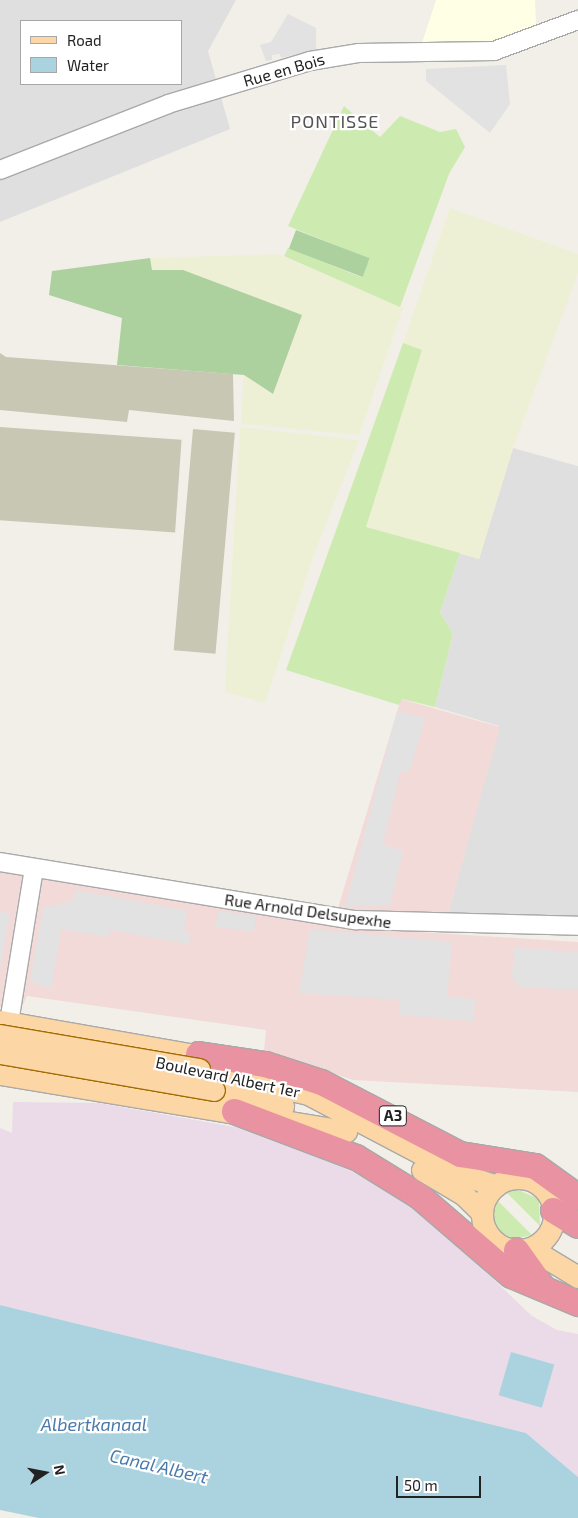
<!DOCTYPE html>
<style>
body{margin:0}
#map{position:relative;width:578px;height:1518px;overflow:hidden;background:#f2efe9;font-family:"Exo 2",sans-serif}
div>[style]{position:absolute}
.residential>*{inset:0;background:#e0dfdf}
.commercial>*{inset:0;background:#f2dad9}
.industrial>*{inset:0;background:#ebdbe8}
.education>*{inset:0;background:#ffffe5}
.construction>*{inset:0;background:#c7c7b4;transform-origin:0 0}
.farmland>*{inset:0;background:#eef0d5}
.grass>*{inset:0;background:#cdebb0}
.forest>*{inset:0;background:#add19e;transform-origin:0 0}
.parking>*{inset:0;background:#e2e2e2;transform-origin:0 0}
.water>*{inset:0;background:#aad3df;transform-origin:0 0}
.roads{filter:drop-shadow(1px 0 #a9a9a9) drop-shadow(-1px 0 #a9a9a9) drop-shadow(0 1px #a9a9a9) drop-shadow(0 -1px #a9a9a9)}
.minor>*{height:18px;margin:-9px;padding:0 9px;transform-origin:9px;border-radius:9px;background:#fff}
.major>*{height:21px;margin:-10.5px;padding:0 10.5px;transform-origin:10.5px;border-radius:10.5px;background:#fcd6a4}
.major>.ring{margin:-10.5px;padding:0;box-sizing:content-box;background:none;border:21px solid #fcd6a4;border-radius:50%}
.highway>*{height:25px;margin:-12.5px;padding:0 12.5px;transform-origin:12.5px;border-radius:12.5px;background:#e892a2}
.bridges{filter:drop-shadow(1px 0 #a06b00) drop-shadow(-1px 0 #a06b00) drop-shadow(0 1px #a06b00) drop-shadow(0 -1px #a06b00)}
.major-bridge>*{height:21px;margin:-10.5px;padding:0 10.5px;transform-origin:10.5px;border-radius:10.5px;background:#fcd6a4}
span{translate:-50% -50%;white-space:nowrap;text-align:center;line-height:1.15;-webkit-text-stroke:4.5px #fff;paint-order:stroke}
.shield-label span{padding:1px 4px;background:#fff;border:1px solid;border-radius:4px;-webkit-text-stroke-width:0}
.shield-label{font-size:15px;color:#222;font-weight:700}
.street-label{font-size:16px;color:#222}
.neighbourhood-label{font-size:18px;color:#555;letter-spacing:1px}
.water-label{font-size:18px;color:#4a7aab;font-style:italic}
.legend{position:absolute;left:20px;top:20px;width:162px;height:65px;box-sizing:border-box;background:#fff;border:1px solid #a7a7a7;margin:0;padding:6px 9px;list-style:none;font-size:15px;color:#222}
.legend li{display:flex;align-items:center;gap:10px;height:25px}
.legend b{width:25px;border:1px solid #a7a7a7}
.north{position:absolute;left:20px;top:1448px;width:50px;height:50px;-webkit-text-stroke:4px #fff;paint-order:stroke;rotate:79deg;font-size:14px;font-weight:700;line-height:20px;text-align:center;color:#222}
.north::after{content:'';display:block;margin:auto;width:18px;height:22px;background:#222;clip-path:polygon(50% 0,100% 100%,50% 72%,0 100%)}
.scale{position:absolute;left:396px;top:1476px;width:85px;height:22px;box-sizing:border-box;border:2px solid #222;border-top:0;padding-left:6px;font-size:15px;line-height:18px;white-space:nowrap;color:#222;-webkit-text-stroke:4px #fff;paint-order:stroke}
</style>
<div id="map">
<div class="residential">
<div style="clip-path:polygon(evenodd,0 0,236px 0,208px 51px,230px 129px,0 222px,0 0,21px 21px,181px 21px,181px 84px,21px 84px,21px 21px)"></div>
<div style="clip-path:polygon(513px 448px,578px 466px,578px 919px,493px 914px,445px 925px,499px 726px,435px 707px,453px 634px,440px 612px,460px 553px,479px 559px)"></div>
</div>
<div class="commercial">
<div style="clip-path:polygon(401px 699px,500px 727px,445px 925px,335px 918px)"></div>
<div style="clip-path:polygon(0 872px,355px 928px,578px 942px,578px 1092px,353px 1080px,264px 1051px,266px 1030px,27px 996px,21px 1009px,0 1007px)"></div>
</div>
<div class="industrial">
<div style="clip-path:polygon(13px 1102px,99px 1103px,235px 1127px,298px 1143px,396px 1195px,448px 1236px,532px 1316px,557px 1330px,578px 1334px,578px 1477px,526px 1433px,0 1305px,0 1128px,12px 1133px)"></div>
</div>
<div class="education">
<div style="clip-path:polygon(436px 0,535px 0,536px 25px,491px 42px,421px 46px)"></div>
</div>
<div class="construction">
<div style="clip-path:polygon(0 353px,6px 357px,233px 374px,234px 421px,129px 410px,127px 422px,0 410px)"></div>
<div style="left:0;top:427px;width:182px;height:93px;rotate:4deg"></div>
<div style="left:193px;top:429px;width:42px;height:222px;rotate:5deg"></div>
</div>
<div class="farmland">
<div style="clip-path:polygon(450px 208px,578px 254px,578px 274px,513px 448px,479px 559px,366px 527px,421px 350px,403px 343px)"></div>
<div style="clip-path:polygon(278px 254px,403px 308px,359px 435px,241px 424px,244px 375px,272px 394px,183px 270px,152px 270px,150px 258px)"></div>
<div style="clip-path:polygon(240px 427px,359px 440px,312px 560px,265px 703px,225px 692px)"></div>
</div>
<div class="grass">
<div style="clip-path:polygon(344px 106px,380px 137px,400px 116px,440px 132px,456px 129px,465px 147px,449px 174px,400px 307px,284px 256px,288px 248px,361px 277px,370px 259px,288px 226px)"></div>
<div style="clip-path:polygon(403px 343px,422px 350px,366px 527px,460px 553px,440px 612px,453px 634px,435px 707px,402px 699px,399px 705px,286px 670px)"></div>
<div style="clip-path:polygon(516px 1189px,539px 1199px,540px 1226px,506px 1192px)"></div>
<div style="clip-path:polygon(497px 1200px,532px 1235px,514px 1239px,500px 1232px,493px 1218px)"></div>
</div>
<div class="forest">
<div style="left:296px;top:230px;width:79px;height:20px;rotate:21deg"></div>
<div style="clip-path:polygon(150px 258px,152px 270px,183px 270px,302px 315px,273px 394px,244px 375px,117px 365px,122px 318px,49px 295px,52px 271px)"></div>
</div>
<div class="parking">
<div style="clip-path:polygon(288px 14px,316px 28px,316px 50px,281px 58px,280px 54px,272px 55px,272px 60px,266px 61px,260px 45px,271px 42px)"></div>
<div style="clip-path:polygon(506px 65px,510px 104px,490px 133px,426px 81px,426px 69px)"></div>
<div style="clip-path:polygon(397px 711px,425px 718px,409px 773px,401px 770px,383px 844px,403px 851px,390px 905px,345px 907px)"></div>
<div style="clip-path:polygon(76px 890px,187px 911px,184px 930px,190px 933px,189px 944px,110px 930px,108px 937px,61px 929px,51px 989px,30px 981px,43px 908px,73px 901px)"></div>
<div style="left:218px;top:911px;width:38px;height:16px;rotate:7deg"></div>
<div style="clip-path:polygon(0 912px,10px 914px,0 969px)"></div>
<div style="clip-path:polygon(310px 929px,452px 942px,447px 997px,475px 999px,473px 1021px,400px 1015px,400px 1000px,299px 993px)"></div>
<div style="clip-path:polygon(514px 948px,578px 952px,578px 990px,520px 987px,512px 977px)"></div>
</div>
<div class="water">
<div style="clip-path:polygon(0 1305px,526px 1433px,578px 1477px,578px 1518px,39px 1518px,0 1510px)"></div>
<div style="left:511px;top:1352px;width:45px;height:45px;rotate:16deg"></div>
</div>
<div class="roads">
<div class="minor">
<div style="left:0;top:170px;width:180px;rotate:-21.4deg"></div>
<div style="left:168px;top:104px;width:148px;rotate:-16.8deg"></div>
<div style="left:310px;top:61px;width:50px;rotate:-9.3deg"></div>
<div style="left:359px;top:53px;width:135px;rotate:-0.8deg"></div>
<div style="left:494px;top:51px;width:90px;rotate:-20.3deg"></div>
<div style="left:0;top:862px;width:361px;rotate:9.3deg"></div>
<div style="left:356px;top:920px;width:222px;rotate:1.5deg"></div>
<div style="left:7px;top:1035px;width:169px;rotate:-80.8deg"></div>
</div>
<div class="major">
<div style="left:0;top:1021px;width:215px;rotate:9.9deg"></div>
<div style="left:199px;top:1069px;width:112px;rotate:12.9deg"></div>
<div style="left:308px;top:1094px;width:172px;rotate:27.8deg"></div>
<div style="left:460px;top:1174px;width:38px;rotate:18deg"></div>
<div style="left:0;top:1074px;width:351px;rotate:9.4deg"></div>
<div style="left:214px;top:1090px;width:71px;rotate:13.1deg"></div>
<div style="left:422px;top:1170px;width:49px;rotate:30.8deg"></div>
<div style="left:464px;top:1195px;width:25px;rotate:45deg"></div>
<div class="ring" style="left:482px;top:1178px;width:51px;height:51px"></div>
<div style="left:530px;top:1248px;width:56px;rotate:31.1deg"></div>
</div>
<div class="highway">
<div style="left:198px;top:1054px;width:68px;rotate:8.5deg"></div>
<div style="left:265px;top:1064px;width:59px;rotate:17.8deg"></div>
<div style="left:321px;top:1082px;width:157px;rotate:27.4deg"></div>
<div style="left:460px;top:1154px;width:76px;rotate:9.1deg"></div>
<div style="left:535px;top:1166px;width:53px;rotate:35.8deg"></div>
<div style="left:234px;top:1111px;width:130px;rotate:20.7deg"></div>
<div style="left:356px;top:1157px;width:74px;rotate:31.8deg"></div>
<div style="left:419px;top:1196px;width:121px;rotate:40.7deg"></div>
<div style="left:511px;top:1275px;width:73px;rotate:22.7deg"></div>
<div style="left:553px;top:1210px;width:29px;rotate:31deg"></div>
<div style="left:516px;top:1250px;width:47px;rotate:54.6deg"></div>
</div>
</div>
<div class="bridges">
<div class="major-bridge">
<div style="left:0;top:1035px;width:202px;rotate:9.7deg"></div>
<div style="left:0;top:1053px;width:217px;rotate:9.8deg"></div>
</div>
</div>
<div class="shield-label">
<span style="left:393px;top:1116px">A3</span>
</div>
<div class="street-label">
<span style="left:284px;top:70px;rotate:-16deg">Rue en Bois</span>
<span style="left:308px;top:911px;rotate:8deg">Rue Arnold Delsupexhe</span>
<span style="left:228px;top:1077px;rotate:12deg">Boulevard Albert 1er</span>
</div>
<div class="neighbourhood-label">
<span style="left:335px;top:121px">PONTISSE</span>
</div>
<div class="water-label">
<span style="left:94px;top:1424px">Albertkanaal</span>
<span style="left:159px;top:1466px;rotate:13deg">Canal Albert</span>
</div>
<ul class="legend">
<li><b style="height:6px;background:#fcd6a4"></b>Road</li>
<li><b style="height:14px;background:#aad3df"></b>Water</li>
</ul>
<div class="north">N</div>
<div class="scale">50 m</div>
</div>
